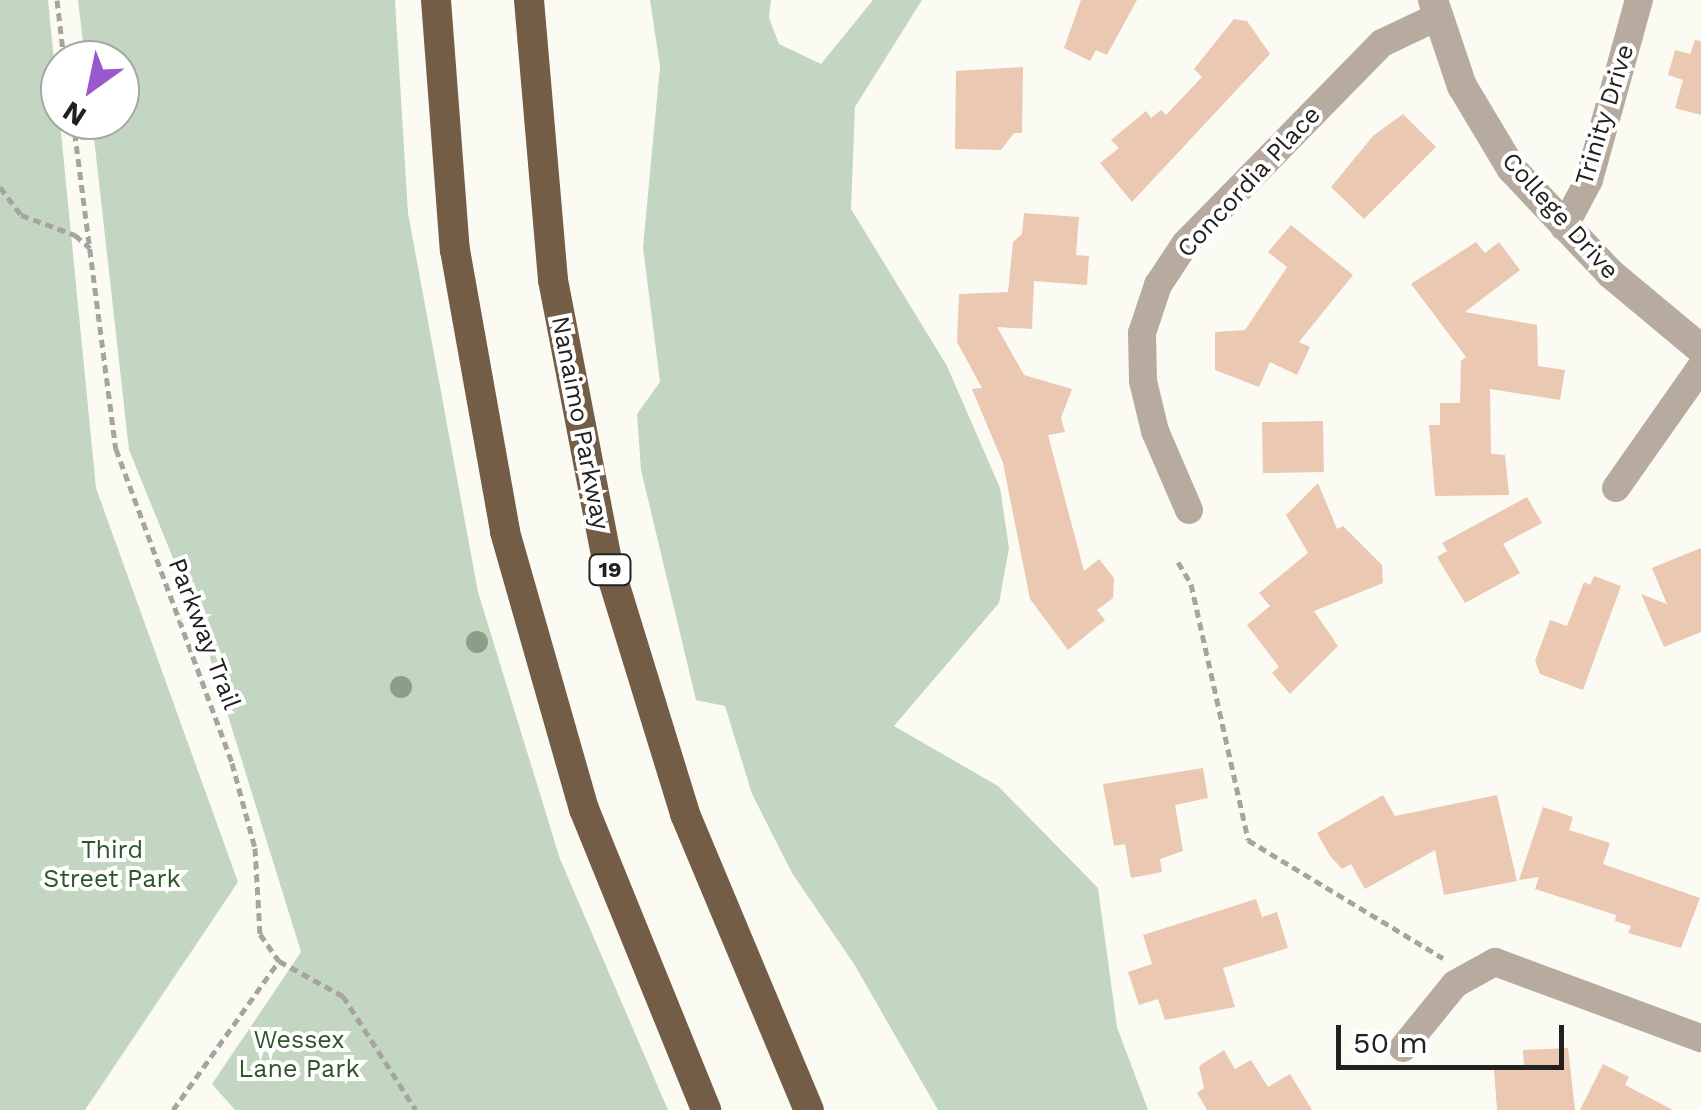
<!DOCTYPE html>
<style>
body{margin:0}
#map{position:relative;width:1701px;height:1110px;overflow:hidden;background:#fcfbf3;font-family:"Work Sans",sans-serif}
div>[style]{position:absolute}
.green>*{inset:0;background:#c3d6c2}
.building>*{inset:0;background:#eac8b2;transform-origin:0 0}
.path>*{height:5px;margin-top:-2.5px;transform-origin:0;background:repeating-linear-gradient(90deg,#a5a49e 0 8px,transparent 0 13px)}
.minor>*{height:28px;margin:-14px;padding:0 14px;transform-origin:14px;border-radius:14px;background:#b7ab9f}
.tertiary>*{height:30px;margin:-15px;padding:0 15px;transform-origin:15px;border-radius:15px;background:#b7ab9f}
.trunk>*{height:30px;margin:-15px;padding:0 15px;transform-origin:15px;border-radius:15px;background:#745d47}
.trees>*{width:22px;height:22px;margin:-11px;border-radius:50%;background:#8a9f85}
span{translate:-50% -50%;white-space:nowrap;text-align:center;line-height:1.15;-webkit-text-stroke:8px #fff;paint-order:stroke}
.shield-label span{padding:2px 8px;background:#fff;border:2px solid;border-radius:8px;-webkit-text-stroke-width:0}
.shield-label{font-size:22px;color:#22211f;font-weight:700}
.street-label{font-size:25px;color:#22211f}
.park-label{font-size:25px;color:#2d542b}
.north{position:absolute;left:40px;top:40px;width:100px;height:100px;box-sizing:border-box;background:#fff;border:2px solid #a7a6a5;border-radius:50%;rotate:213deg;font-size:28px;font-weight:700;line-height:40px;text-align:center;color:#22211f}
.north::after{content:'';display:block;margin:auto;width:35px;height:45px;background:#9a58cd;clip-path:polygon(50% 0,100% 100%,50% 72%,0 100%)}
.scale{position:absolute;left:1336px;top:1025px;width:228px;height:45px;box-sizing:border-box;border:5px solid #22211f;border-top:0;padding-left:12px;font-size:30px;line-height:35px;white-space:nowrap;color:#22211f;-webkit-text-stroke:8px #fff;paint-order:stroke}
</style>
<div id="map">
<div class="green">
<div style="clip-path:polygon(0 0,48px 0,96px 488px,238px 882px,85px 1110px,0 1110px)"></div>
<div style="clip-path:polygon(78px 0,395px 0,408px 213px,478px 592px,560px 859px,668px 1110px,235px 1110px,212px 1084px,301px 952px,199px 622px,129px 450px,92px 120px,120px 120px,120px 60px,85px 60px)"></div>
<div style="clip-path:polygon(650px 0,771px 0,769px 18px,779px 44px,821px 64px,873px 0,922px 0,855px 107px,851px 209px,947px 366px,1000px 488px,1009px 548px,999px 603px,894px 726px,998px 786px,1098px 888px,1117px 1027px,1148px 1110px,938px 1110px,854px 964px,792px 873px,752px 794px,725px 706px,696px 700px,641px 470px,637px 414px,660px 382px,643px 247px,660px 66px)"></div>
</div>
<div class="building">
<div style="clip-path:polygon(1081px 0,1137px 0,1107px 55px,1096px 50px,1090px 61px,1064px 48px)"></div>
<div style="clip-path:polygon(1234px 19px,1247px 21px,1270px 54px,1132px 202px,1100px 163px,1119px 148px,1111px 140px,1146px 111px,1151px 118px,1161px 110px,1166px 115px,1202px 77px,1194px 69px)"></div>
<div style="clip-path:polygon(1695px 40px,1701px 41px,1701px 115px,1675px 108px,1683px 80px,1668px 75px,1675px 50px,1690px 54px)"></div>
<div style="clip-path:polygon(1023px 67px,1022px 133px,1014px 133px,1001px 150px,955px 149px,956px 71px)"></div>
<div style="clip-path:polygon(1403px 114px,1436px 147px,1364px 219px,1331px 187px,1373px 136px)"></div>
<div style="clip-path:polygon(1024px 213px,1079px 217px,1076px 255px,1089px 256px,1087px 285px,1034px 281px,1032px 329px,997px 327px,1024px 375px,1072px 389px,1061px 418px,1065px 432px,1048px 435px,1084px 571px,1099px 559px,1114px 578px,1113px 598px,1097px 610px,1105px 620px,1068px 650px,1030px 599px,1003px 463px,972px 389px,982px 388px,957px 342px,959px 294px,1008px 292px,1013px 242px,1022px 234px)"></div>
<div style="clip-path:polygon(1291px 225px,1353px 275px,1299px 342px,1310px 347px,1297px 375px,1270px 362px,1259px 387px,1215px 370px,1215px 332px,1245px 330px,1287px 267px,1268px 252px)"></div>
<div style="clip-path:polygon(1476px 242px,1485px 253px,1499px 242px,1520px 270px,1465px 312px,1537px 325px,1538px 366px,1565px 370px,1560px 400px,1490px 389px,1491px 454px,1505px 455px,1509px 495px,1435px 496px,1429px 425px,1440px 425px,1440px 403px,1460px 403px,1461px 361px,1466px 357px,1411px 284px)"></div>
<div style="left:1323px;top:421px;width:51px;height:61px;rotate:89deg"></div>
<div style="clip-path:polygon(1318px 483px,1337px 529px,1343px 526px,1382px 565px,1383px 583px,1314px 611px,1338px 646px,1290px 694px,1272px 673px,1279px 667px,1247px 625px,1270px 606px,1259px 593px,1308px 553px,1286px 515px)"></div>
<div style="clip-path:polygon(1527px 497px,1542px 523px,1503px 544px,1520px 573px,1465px 603px,1437px 557px,1447px 551px,1442px 543px)"></div>
<div style="clip-path:polygon(1701px 548px,1701px 632px,1664px 647px,1641px 594px,1667px 604px,1652px 568px)"></div>
<div style="clip-path:polygon(1594px 576px,1621px 586px,1583px 690px,1540px 674px,1535px 661px,1550px 620px,1567px 626px,1584px 582px,1590px 585px)"></div>
<div style="clip-path:polygon(1203px 768px,1208px 798px,1175px 805px,1183px 851px,1160px 859px,1162px 872px,1131px 878px,1125px 844px,1114px 846px,1103px 784px)"></div>
<div style="clip-path:polygon(1383px 795px,1395px 816px,1497px 795px,1517px 881px,1444px 895px,1435px 850px,1365px 889px,1351px 864px,1342px 869px,1330px 856px,1317px 833px)"></div>
<div style="clip-path:polygon(1543px 807px,1573px 817px,1569px 830px,1610px 843px,1603px 864px,1700px 898px,1681px 948px,1628px 933px,1631px 926px,1615px 921px,1616px 915px,1535px 889px,1539px 877px,1519px 880px)"></div>
<div style="clip-path:polygon(1256px 899px,1262px 917px,1277px 912px,1288px 948px,1223px 968px,1235px 1007px,1165px 1020px,1158px 999px,1139px 1005px,1128px 972px,1152px 964px,1143px 935px)"></div>
<div style="clip-path:polygon(1568px 1048px,1575px 1110px,1497px 1110px,1494px 1069px,1524px 1065px,1523px 1050px)"></div>
<div style="clip-path:polygon(1224px 1050px,1235px 1069px,1251px 1060px,1268px 1087px,1290px 1074px,1312px 1110px,1207px 1110px,1197px 1093px,1204px 1088px,1199px 1066px)"></div>
<div style="clip-path:polygon(1603px 1064px,1629px 1077px,1625px 1085px,1673px 1110px,1580px 1110px)"></div>
</div>
<div class="path">
<div style="left:57px;top:0;width:60px;rotate:83.3deg"></div>
<div style="left:73px;top:120px;width:332px;rotate:82.6deg"></div>
<div style="left:116px;top:449px;width:335px;rotate:69.7deg"></div>
<div style="left:232px;top:763px;width:88px;rotate:74.9deg"></div>
<div style="left:255px;top:848px;width:86px;rotate:86.7deg"></div>
<div style="left:260px;top:934px;width:33px;rotate:55deg"></div>
<div style="left:279px;top:961px;width:73px;rotate:28.7deg"></div>
<div style="left:343px;top:996px;width:135px;rotate:57.4deg"></div>
<div style="left:0;top:187px;width:35px;rotate:53deg"></div>
<div style="left:21px;top:215px;width:58px;rotate:20.3deg"></div>
<div style="left:75px;top:235px;width:20px;rotate:41deg"></div>
<div style="left:1178px;top:562px;width:26px;rotate:59deg"></div>
<div style="left:1191px;top:584px;width:262px;rotate:77.4deg"></div>
<div style="left:1248px;top:840px;width:228px;rotate:31.2deg"></div>
<div style="left:173px;top:1110px;width:183px;rotate:-54.6deg"></div>
</div>
<div class="minor">
<div style="left:1564px;top:227px;width:53px;rotate:-62deg"></div>
<div style="left:1589px;top:180px;width:187px;rotate:-74.5deg"></div>
<div style="left:1616px;top:488px;width:148px;rotate:-54.9deg"></div>
<div style="left:1189px;top:510px;width:86px;rotate:-113.3deg"></div>
<div style="left:1155px;top:431px;width:51px;rotate:-103.5deg"></div>
<div style="left:1143px;top:381px;width:48px;rotate:-91.2deg"></div>
<div style="left:1142px;top:333px;width:51px;rotate:-71.6deg"></div>
<div style="left:1158px;top:285px;width:49px;rotate:-56.6deg"></div>
<div style="left:1185px;top:244px;width:281px;rotate:-45.6deg"></div>
<div style="left:1382px;top:43px;width:61px;rotate:-25.3deg"></div>
<div style="left:1403px;top:1048px;width:82px;rotate:-50.9deg"></div>
<div style="left:1455px;top:984px;width:46px;rotate:-28.8deg"></div>
<div style="left:1495px;top:962px;width:220px;rotate:20.3deg"></div>
</div>
<div class="tertiary">
<div style="left:1433px;top:0;width:91px;rotate:71.4deg"></div>
<div style="left:1462px;top:86px;width:96px;rotate:59.1deg"></div>
<div style="left:1511px;top:168px;width:146px;rotate:46.7deg"></div>
<div style="left:1611px;top:274px;width:117px;rotate:39.8deg"></div>
</div>
<div class="trunk">
<div style="left:436px;top:0;width:251px;rotate:85.7deg"></div>
<div style="left:455px;top:250px;width:286px;rotate:79.9deg"></div>
<div style="left:505px;top:532px;width:288px;rotate:74.1deg"></div>
<div style="left:584px;top:809px;width:325px;rotate:67.9deg"></div>
<div style="left:529px;top:0;width:281px;rotate:85.1deg"></div>
<div style="left:553px;top:280px;width:285px;rotate:79.1deg"></div>
<div style="left:607px;top:560px;width:266px;rotate:72.9deg"></div>
<div style="left:685px;top:814px;width:321px;rotate:67.3deg"></div>
</div>
<div class="trees">
<div style="left:477px;top:642px"></div>
<div style="left:401px;top:687px"></div>
</div>
<div class="shield-label">
<span style="left:610px;top:570px">19</span>
</div>
<div class="street-label">
<span style="left:1605px;top:115px;rotate:-73deg">Trinity Drive</span>
<span style="left:1249px;top:182px;rotate:-47deg">Concordia Place</span>
<span style="left:1560px;top:216px;rotate:48deg">College Drive</span>
<span style="left:580px;top:423px;rotate:79deg">Nanaimo Parkway</span>
<span style="left:204px;top:634px;rotate:69deg">Parkway Trail</span>
</div>
<div class="park-label">
<span style="left:112px;top:865px">Third<br>Street Park</span>
<span style="left:299px;top:1055px">Wessex<br>Lane Park</span>
</div>
<div class="north">N</div>
<div class="scale">50 m</div>
</div>
